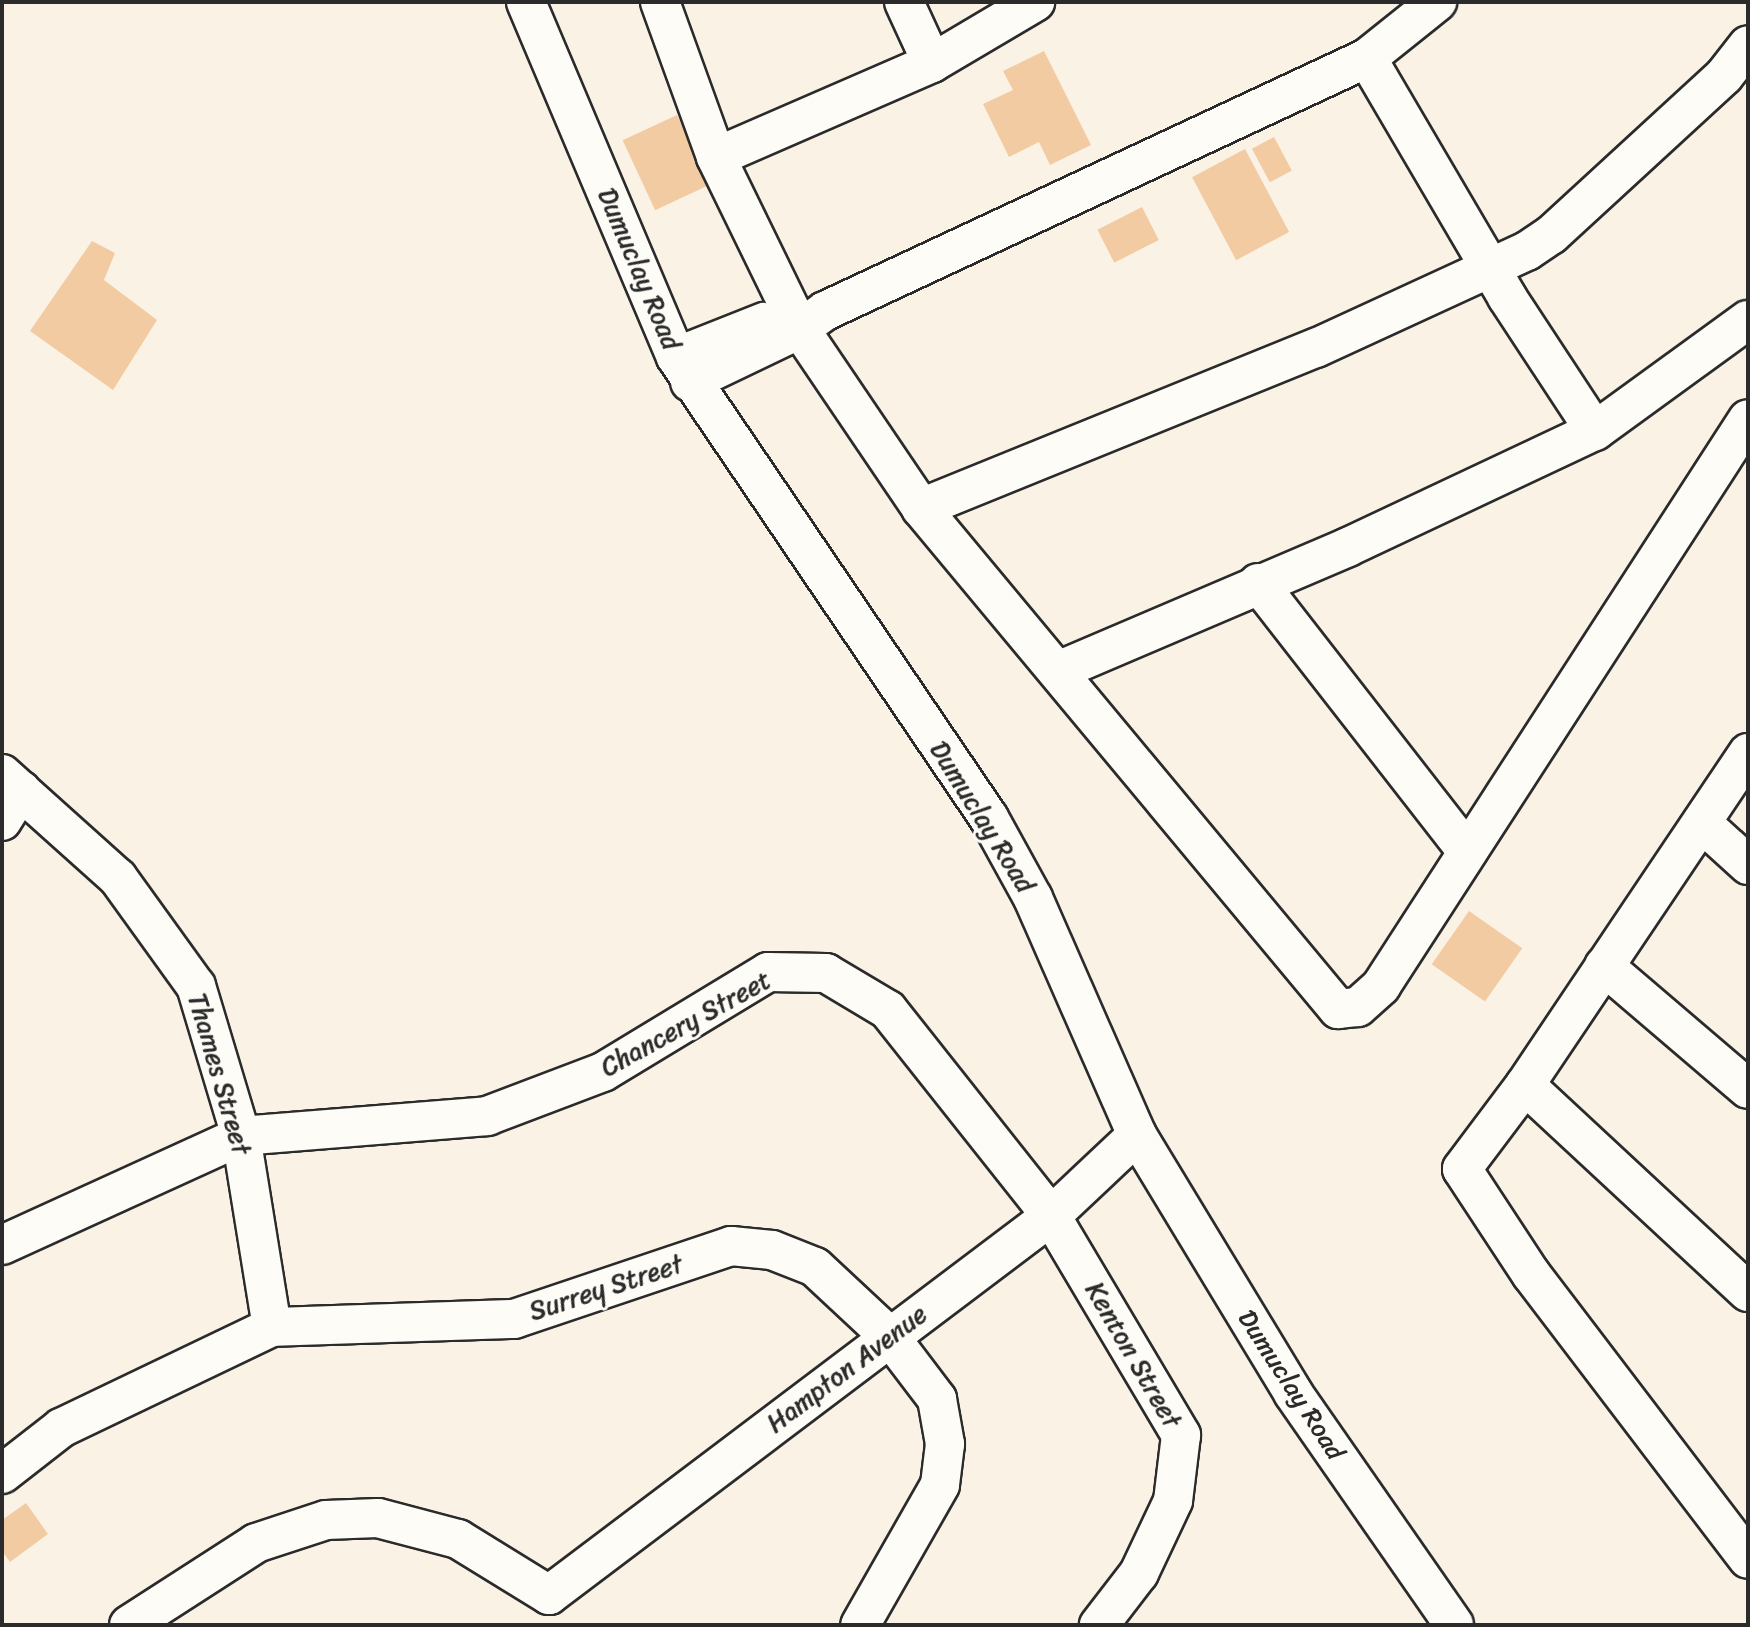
<!DOCTYPE html>
<style>
body{margin:0}
#map{position:relative;width:1750px;height:1627px;overflow:hidden;background:#fbf2e6;font-family:Sriracha,sans-serif}
div>[style]{position:absolute}
.building>*{inset:0;background:#f2cba2;transform-origin:0 0}
.roads{filter:drop-shadow(2px 0 #2b2b2b) drop-shadow(-2px 0 #2b2b2b) drop-shadow(0 2px #2b2b2b) drop-shadow(0 -2px #2b2b2b)}
.minor>*{height:38px;margin:-19px;padding:0 19px;transform-origin:19px;border-radius:19px;background:#fdfcf7}
span{translate:-50% -50%;white-space:nowrap;text-align:center;line-height:1.15;-webkit-text-stroke:6px #fdfcf7;paint-order:stroke}
.street-label{font-size:26px;color:#2b2b2b}
.frame{position:absolute;inset:0;border:4px solid #2b2b2b;pointer-events:none}
</style>
<div id="map">
<div class="building">
<div style="clip-path:polygon(1044px 51px,1091px 145px,1050px 165px,1039px 142px,1009px 157px,983px 104px,1013px 90px,1003px 71px)"></div>
<div style="left:677px;top:115px;width:77px;height:60px;rotate:65deg"></div>
<div style="left:1274px;top:137px;width:38px;height:25px;rotate:62deg"></div>
<div style="left:1245px;top:149px;width:94px;height:60px;rotate:62deg"></div>
<div style="left:1142px;top:207px;width:37px;height:50px;rotate:63deg"></div>
<div style="clip-path:polygon(92px 241px,115px 253px,104px 280px,157px 320px,113px 390px,30px 331px)"></div>
<div style="left:1469px;top:911px;width:65px;height:65px;rotate:35deg"></div>
<div style="clip-path:polygon(26px 1503px,48px 1534px,10px 1562px,2px 1551px,2px 1520px)"></div>
</div>
<div class="roads">
<div class="minor">
<div style="left:526px;top:2px;width:385px;rotate:67.1deg"></div>
<div style="left:676px;top:357px;width:557px;rotate:55.83deg"></div>
<div style="left:989px;top:818px;width:91px;rotate:61.2deg"></div>
<div style="left:1033px;top:898px;width:259px;rotate:66.3deg"></div>
<div style="left:1137px;top:1135px;width:301px;rotate:58.8deg"></div>
<div style="left:1293px;top:1393px;width:282px;rotate:55.2deg"></div>
<div style="left:660px;top:2px;width:165px;rotate:70.1deg"></div>
<div style="left:716px;top:157px;width:191px;rotate:64deg"></div>
<div style="left:800px;top:329px;width:216px;rotate:55.9deg"></div>
<div style="left:921px;top:508px;width:652px;rotate:50.23deg"></div>
<div style="left:1338px;top:1009px;width:20px;rotate:-6deg"></div>
<div style="left:1358px;top:1007px;width:31px;rotate:-42deg"></div>
<div style="left:1381px;top:986px;width:675px;rotate:-57.09deg"></div>
<div style="left:904px;top:2px;width:67px;rotate:65.3deg"></div>
<div style="left:1367px;top:58px;width:277px;rotate:59.6deg"></div>
<div style="left:1507px;top:297px;width:160px;rotate:56.7deg"></div>
<div style="left:716px;top:157px;width:236px;rotate:-23.5deg"></div>
<div style="left:932px;top:63px;width:120px;rotate:-30.6deg"></div>
<div style="left:676px;top:357px;width:95px;rotate:-21.7deg"></div>
<div style="left:690px;top:382px;width:122px;rotate:-25.7deg"></div>
<div style="left:800px;top:329px;width:31px;rotate:-36deg"></div>
<div style="left:825px;top:311px;width:598px;rotate:-25.02deg"></div>
<div style="left:1367px;top:58px;width:90px;rotate:-38.7deg"></div>
<div style="left:921px;top:508px;width:426px;rotate:-22.1deg"></div>
<div style="left:1316px;top:348px;width:232px;rotate:-24.7deg"></div>
<div style="left:1527px;top:251px;width:29px;rotate:-34deg"></div>
<div style="left:1551px;top:235px;width:235px;rotate:-42.6deg"></div>
<div style="left:1724px;top:76px;width:39px;rotate:-52deg"></div>
<div style="left:1258px;top:583px;width:337px;rotate:52.1deg"></div>
<div style="left:1060px;top:670px;width:313px;rotate:-23.1deg"></div>
<div style="left:1348px;top:547px;width:273px;rotate:-25.2deg"></div>
<div style="left:1595px;top:431px;width:189px;rotate:-36deg"></div>
<div style="left:1748px;top:753px;width:400px;rotate:123.9deg"></div>
<div style="left:1525px;top:1085px;width:105px;rotate:126.9deg"></div>
<div style="left:1462px;top:1169px;width:126px;rotate:56.7deg"></div>
<div style="left:1531px;top:1274px;width:358px;rotate:52.7deg"></div>
<div style="left:2px;top:774px;width:156px;rotate:41.9deg"></div>
<div style="left:118px;top:878px;width:133px;rotate:54.2deg"></div>
<div style="left:196px;top:986px;width:157px;rotate:73.3deg"></div>
<div style="left:241px;top:1136px;width:193px;rotate:80.8deg"></div>
<div style="left:2px;top:821px;width:36px;rotate:-58deg"></div>
<div style="left:1703px;top:824px;width:61px;rotate:42.3deg"></div>
<div style="left:1604px;top:966px;width:189px;rotate:40.5deg"></div>
<div style="left:1525px;top:1085px;width:304px;rotate:42.9deg"></div>
<div style="left:2px;top:1245px;width:263px;rotate:-24.5deg"></div>
<div style="left:241px;top:1136px;width:247px;rotate:-4.6deg"></div>
<div style="left:487px;top:1116px;width:124px;rotate:-20.8deg"></div>
<div style="left:603px;top:1072px;width:193px;rotate:-31.2deg"></div>
<div style="left:768px;top:972px;width:58px;rotate:1deg"></div>
<div style="left:826px;top:973px;width:72px;rotate:30.8deg"></div>
<div style="left:888px;top:1010px;width:263px;rotate:51.6deg"></div>
<div style="left:1051px;top:1216px;width:255px;rotate:59.3deg"></div>
<div style="left:1181px;top:1435px;width:66px;rotate:96.9deg"></div>
<div style="left:1173px;top:1501px;width:80px;rotate:115.3deg"></div>
<div style="left:1139px;top:1573px;width:66px;rotate:127.6deg"></div>
<div style="left:2px;top:1474px;width:75px;rotate:-37.9deg"></div>
<div style="left:61px;top:1428px;width:234px;rotate:-25.6deg"></div>
<div style="left:272px;top:1327px;width:242px;rotate:-1.9deg"></div>
<div style="left:514px;top:1319px;width:229px;rotate:-18.6deg"></div>
<div style="left:731px;top:1246px;width:41px;rotate:5.6deg"></div>
<div style="left:772px;top:1250px;width:46px;rotate:21.6deg"></div>
<div style="left:815px;top:1267px;width:103px;rotate:43deg"></div>
<div style="left:890px;top:1337px;width:78px;rotate:52.8deg"></div>
<div style="left:937px;top:1399px;width:46px;rotate:79.9deg"></div>
<div style="left:945px;top:1444px;width:41px;rotate:97deg"></div>
<div style="left:940px;top:1485px;width:161px;rotate:119.7deg"></div>
<div style="left:549px;top:1595px;width:629px;rotate:-37.05deg"></div>
<div style="left:1051px;top:1216px;width:118px;rotate:-43.3deg"></div>
<div style="left:129px;top:1625px;width:151px;rotate:-32.8deg"></div>
<div style="left:256px;top:1543px;width:74px;rotate:-18.2deg"></div>
<div style="left:326px;top:1520px;width:52px;rotate:-2.2deg"></div>
<div style="left:378px;top:1518px;width:83px;rotate:14.7deg"></div>
<div style="left:458px;top:1539px;width:107px;rotate:31.6deg"></div>
</div>
</div>
<div class="street-label">
<span style="left:639px;top:269px;rotate:67deg">Dumuclay Road</span>
<span style="left:982px;top:817px;rotate:58deg">Dumuclay Road</span>
<span style="left:686px;top:1024px;rotate:-29deg">Chancery Street</span>
<span style="left:219px;top:1074px;rotate:74deg">Thames Street</span>
<span style="left:606px;top:1288px;rotate:-18deg">Surrey Street</span>
<span style="left:1133px;top:1355px;rotate:60deg">Kenton Street</span>
<span style="left:847px;top:1369px;rotate:-37deg">Hampton Avenue</span>
<span style="left:1291px;top:1385px;rotate:57deg">Dumuclay Road</span>
</div>
<div class="frame"></div>
</div>
